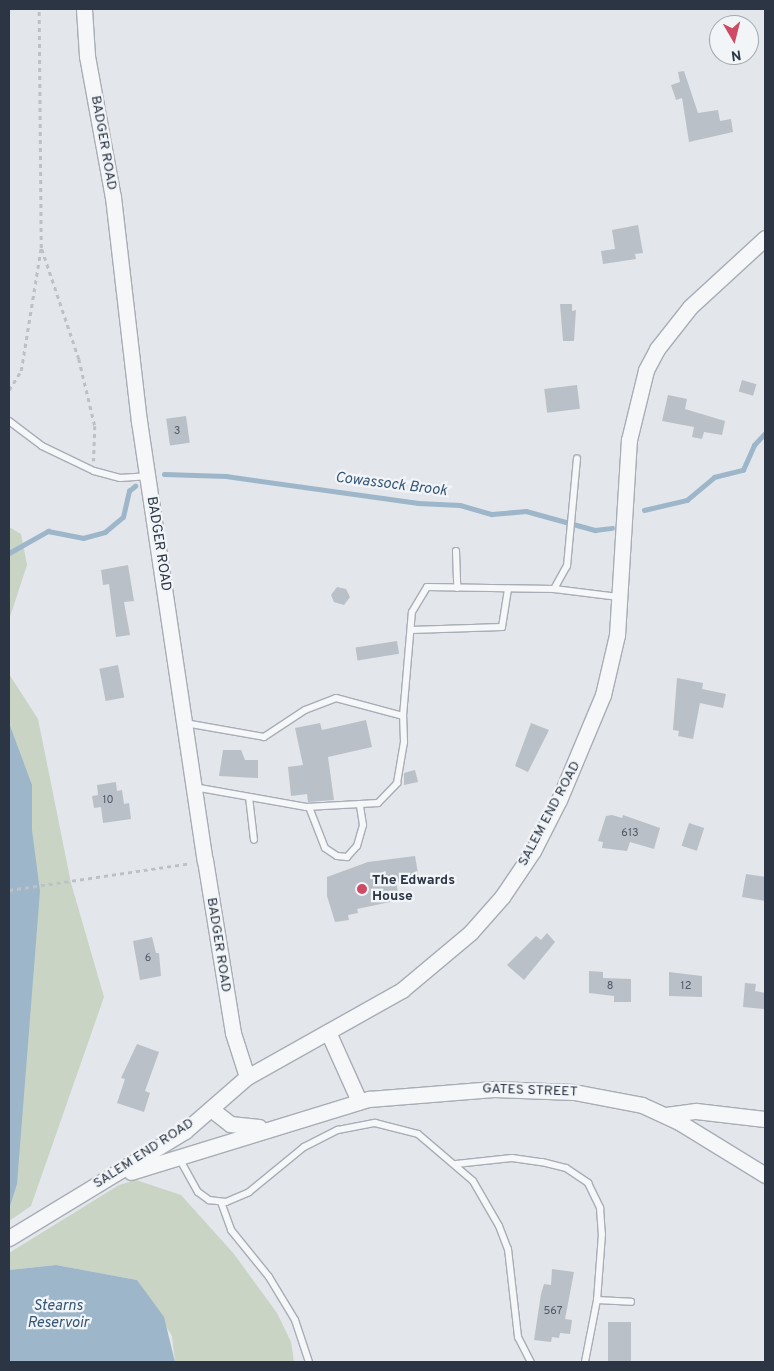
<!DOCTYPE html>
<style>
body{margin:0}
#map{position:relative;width:774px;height:1371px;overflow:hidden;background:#e3e6eb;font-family:Overpass,sans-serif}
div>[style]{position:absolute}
.green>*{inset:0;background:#c9d4c4}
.water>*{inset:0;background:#9eb6ca}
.stream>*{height:4.5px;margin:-2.25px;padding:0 2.25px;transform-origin:2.25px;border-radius:2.25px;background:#9eb6ca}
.building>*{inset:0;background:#bac0c8;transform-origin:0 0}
.path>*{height:2.5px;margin-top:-1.25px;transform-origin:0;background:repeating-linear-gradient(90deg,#bcc1c6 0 4px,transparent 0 8px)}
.roads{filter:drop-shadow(1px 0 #a8adb5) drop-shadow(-1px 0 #a8adb5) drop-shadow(0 1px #a8adb5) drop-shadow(0 -1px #a8adb5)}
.service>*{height:6px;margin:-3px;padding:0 3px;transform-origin:3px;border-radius:3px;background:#f5f7f9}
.tertiary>*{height:15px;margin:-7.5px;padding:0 7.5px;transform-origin:7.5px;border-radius:7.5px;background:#f5f7f9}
.dots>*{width:14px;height:14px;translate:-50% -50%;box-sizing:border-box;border:2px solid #f2f5f8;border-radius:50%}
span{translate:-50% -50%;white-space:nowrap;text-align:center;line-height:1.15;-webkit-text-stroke:4.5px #f2f5f8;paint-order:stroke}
.number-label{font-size:11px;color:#4f5864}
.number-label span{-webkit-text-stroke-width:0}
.street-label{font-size:14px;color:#2b3543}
.poi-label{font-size:14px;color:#2b3543;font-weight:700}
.left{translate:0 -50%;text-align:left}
.water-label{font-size:15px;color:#355576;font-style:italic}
.frame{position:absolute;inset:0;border:10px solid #2b3543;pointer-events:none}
.north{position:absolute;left:709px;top:15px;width:50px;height:50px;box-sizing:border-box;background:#f2f5f8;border:1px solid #a2a8b0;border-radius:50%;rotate:172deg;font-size:14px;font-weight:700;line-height:20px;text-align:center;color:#2b3543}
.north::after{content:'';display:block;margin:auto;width:18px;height:22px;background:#cd4b64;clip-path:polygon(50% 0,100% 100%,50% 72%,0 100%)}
</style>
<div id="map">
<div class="green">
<div style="clip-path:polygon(9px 527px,21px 534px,27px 565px,9px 620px)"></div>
<div style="clip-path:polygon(9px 674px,38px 719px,71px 883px,104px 997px,31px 1206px,9px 1221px)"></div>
<div style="clip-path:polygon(136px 1180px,181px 1195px,234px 1254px,277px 1313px,291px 1342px,294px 1362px,175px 1362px,172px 1336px,137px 1280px,56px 1265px,9px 1270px,9px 1253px,119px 1185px)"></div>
</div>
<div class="water">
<div style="clip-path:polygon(9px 723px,32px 785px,32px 830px,40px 891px,17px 1184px,9px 1209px)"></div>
<div style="clip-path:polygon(56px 1265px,137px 1280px,164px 1317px,175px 1362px,9px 1362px,9px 1270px)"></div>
</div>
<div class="stream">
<div style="left:164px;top:474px;width:62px;rotate:1.8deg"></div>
<div style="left:226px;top:476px;width:194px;rotate:8deg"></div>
<div style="left:418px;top:503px;width:42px;rotate:2.7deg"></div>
<div style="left:460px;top:505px;width:33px;rotate:16deg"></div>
<div style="left:492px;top:514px;width:34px;rotate:-5deg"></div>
<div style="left:526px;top:511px;width:72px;rotate:15.4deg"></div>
<div style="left:595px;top:530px;width:17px;rotate:-7deg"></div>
<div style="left:644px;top:510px;width:44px;rotate:-13.1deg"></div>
<div style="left:687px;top:500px;width:35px;rotate:-40deg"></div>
<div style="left:714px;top:477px;width:30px;rotate:-14deg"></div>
<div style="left:743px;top:470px;width:27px;rotate:-66deg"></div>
<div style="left:754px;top:445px;width:16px;rotate:-47deg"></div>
<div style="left:9px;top:553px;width:45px;rotate:-29.4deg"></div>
<div style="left:48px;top:531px;width:36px;rotate:11deg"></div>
<div style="left:83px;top:538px;width:23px;rotate:-15deg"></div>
<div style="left:105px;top:532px;width:23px;rotate:-40deg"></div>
<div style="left:123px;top:517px;width:27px;rotate:-77deg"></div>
<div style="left:129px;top:491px;width:8px;rotate:-40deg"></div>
</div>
<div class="building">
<div style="clip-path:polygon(684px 71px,698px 113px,718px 110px,720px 121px,731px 119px,733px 132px,689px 142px,682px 98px,676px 100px,671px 85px,680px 82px,678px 72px)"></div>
<div style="clip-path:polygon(638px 225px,643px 253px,635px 254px,636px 259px,603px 264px,601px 251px,615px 249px,612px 230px)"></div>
<div style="clip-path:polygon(560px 304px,572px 304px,572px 311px,576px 310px,574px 341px,563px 341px)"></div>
<div style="left:742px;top:380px;width:15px;height:12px;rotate:16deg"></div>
<div style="left:577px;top:385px;width:24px;height:33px;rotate:83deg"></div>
<div style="clip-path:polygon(668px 395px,687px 399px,685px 409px,725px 421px,722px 435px,704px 432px,702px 439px,692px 437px,694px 427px,662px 421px)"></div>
<div style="left:186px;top:416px;width:27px;height:20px;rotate:82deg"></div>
<div style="clip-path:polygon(128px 565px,134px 601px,124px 602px,130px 635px,116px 637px,109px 584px,103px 585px,101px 570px)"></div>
<div style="clip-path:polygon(337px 587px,346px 589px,350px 597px,344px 605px,334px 602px,331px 595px)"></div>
<div style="left:397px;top:641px;width:13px;height:42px;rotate:81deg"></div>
<div style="left:118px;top:665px;width:33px;height:19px;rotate:79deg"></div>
<div style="clip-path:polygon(677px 678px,703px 683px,702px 689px,726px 694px,723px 708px,700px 703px,693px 739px,678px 736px,679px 731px,673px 730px)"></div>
<div style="clip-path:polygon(366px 720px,372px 747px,328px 757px,334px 800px,308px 802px,307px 794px,291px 796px,288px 767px,303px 765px,295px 728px,320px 723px,322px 730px)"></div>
<div style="clip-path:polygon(531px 723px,549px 730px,528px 772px,515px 766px)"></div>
<div style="clip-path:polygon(223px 750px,241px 750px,245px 760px,258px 760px,258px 778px,219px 776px)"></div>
<div style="clip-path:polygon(415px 770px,418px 782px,404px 785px,404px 773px)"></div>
<div style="clip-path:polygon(116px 782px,117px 791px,122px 790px,124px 804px,129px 803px,131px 819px,103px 823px,101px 807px,94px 808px,92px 796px,98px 795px,97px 785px)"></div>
<div style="clip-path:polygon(612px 815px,622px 818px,623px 815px,660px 828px,654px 849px,630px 842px,627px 851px,602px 848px,603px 842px,598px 841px,606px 816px)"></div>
<div style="left:689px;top:823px;width:16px;height:24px;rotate:18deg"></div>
<div style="clip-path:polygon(415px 856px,419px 879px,396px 883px,398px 892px,389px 894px,390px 902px,357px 909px,358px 913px,348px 915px,349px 920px,335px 922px,327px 896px,327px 877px,368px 862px)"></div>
<div style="clip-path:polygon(746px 874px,765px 877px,765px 901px,742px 897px)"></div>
<div style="clip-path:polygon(547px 933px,555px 942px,524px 980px,507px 965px,536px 936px,541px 940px)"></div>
<div style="clip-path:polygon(152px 937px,156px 953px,159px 953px,161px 976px,140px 980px,133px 941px)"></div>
<div style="clip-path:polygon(589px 971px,603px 972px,603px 978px,631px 979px,631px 1002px,614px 1002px,614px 996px,589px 993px)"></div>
<div style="clip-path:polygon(669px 972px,702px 976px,702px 997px,669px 996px)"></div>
<div style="clip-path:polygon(745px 983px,756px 984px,755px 991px,765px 993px,765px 1009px,743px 1007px)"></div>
<div style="clip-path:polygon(137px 1044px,159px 1052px,145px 1091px,150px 1093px,144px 1112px,117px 1103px,125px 1079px,121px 1078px)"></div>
<div style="clip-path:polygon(552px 1269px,574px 1272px,565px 1319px,572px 1320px,570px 1334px,560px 1333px,559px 1338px,552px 1337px,551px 1342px,534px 1340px,541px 1294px,544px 1284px,551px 1285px)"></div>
<div style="left:608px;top:1322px;width:23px;height:40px"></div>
</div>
<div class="path">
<div style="left:42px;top:249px;width:116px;rotate:71.4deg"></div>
<div style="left:79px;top:359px;width:69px;rotate:76.6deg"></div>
<div style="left:95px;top:426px;width:35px;rotate:92deg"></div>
<div style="left:9px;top:390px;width:22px;rotate:-58deg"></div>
<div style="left:21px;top:371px;width:125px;rotate:-80.8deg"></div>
<div style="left:41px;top:248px;width:239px;rotate:-90.5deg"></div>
<div style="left:9px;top:890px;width:184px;rotate:-8.4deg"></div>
</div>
<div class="roads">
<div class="service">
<div style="left:9px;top:421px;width:41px;rotate:37.1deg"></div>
<div style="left:42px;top:446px;width:58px;rotate:25.7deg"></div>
<div style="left:94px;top:471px;width:27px;rotate:15deg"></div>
<div style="left:120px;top:478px;width:26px;rotate:-4deg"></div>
<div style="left:456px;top:551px;width:37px;rotate:88deg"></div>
<div style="left:554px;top:589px;width:26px;rotate:-61deg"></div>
<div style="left:567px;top:566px;width:108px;rotate:-84.7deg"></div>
<div style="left:411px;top:630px;width:91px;rotate:-1.9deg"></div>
<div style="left:502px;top:627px;width:39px;rotate:-81deg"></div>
<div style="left:185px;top:723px;width:80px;rotate:10deg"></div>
<div style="left:264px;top:737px;width:49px;rotate:-33.4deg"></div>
<div style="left:305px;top:710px;width:33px;rotate:-21deg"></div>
<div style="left:336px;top:698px;width:69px;rotate:15deg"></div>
<div style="left:403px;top:716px;width:104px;rotate:-85.1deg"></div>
<div style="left:412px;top:612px;width:29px;rotate:-59deg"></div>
<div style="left:427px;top:587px;width:127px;rotate:0.9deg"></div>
<div style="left:554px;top:589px;width:65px;rotate:7deg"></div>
<div style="left:194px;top:787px;width:114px;rotate:10.1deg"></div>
<div style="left:306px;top:807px;width:72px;rotate:-3.2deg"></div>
<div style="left:378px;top:803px;width:28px;rotate:-46deg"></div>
<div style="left:397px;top:783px;width:42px;rotate:-80.3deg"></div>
<div style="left:404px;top:742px;width:26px;rotate:-92deg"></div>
<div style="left:249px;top:797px;width:43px;rotate:83.4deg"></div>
<div style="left:309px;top:807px;width:44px;rotate:68.7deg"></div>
<div style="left:325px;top:848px;width:14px;rotate:34deg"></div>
<div style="left:337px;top:856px;width:10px;rotate:6deg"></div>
<div style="left:347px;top:857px;width:15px;rotate:-48deg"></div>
<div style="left:357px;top:846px;width:22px;rotate:-74deg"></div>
<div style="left:363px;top:825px;width:19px;rotate:-99deg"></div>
<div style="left:179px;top:1158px;width:39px;rotate:61deg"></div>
<div style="left:198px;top:1192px;width:14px;rotate:36deg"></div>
<div style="left:209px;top:1200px;width:17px;rotate:7deg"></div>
<div style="left:226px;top:1202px;width:25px;rotate:-23deg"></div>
<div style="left:249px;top:1192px;width:71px;rotate:-39.3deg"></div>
<div style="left:304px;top:1147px;width:38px;rotate:-27deg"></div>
<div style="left:338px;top:1130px;width:38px;rotate:-11deg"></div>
<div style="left:375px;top:1123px;width:44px;rotate:14.3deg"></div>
<div style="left:418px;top:1134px;width:72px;rotate:40.5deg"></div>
<div style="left:473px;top:1181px;width:52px;rotate:60deg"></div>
<div style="left:499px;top:1226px;width:25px;rotate:69deg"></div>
<div style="left:508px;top:1249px;width:89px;rotate:83.5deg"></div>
<div style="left:518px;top:1337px;width:28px;rotate:63deg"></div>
<div style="left:456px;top:1164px;width:56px;rotate:-6.1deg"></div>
<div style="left:512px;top:1158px;width:30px;rotate:8deg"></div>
<div style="left:542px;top:1162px;width:25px;rotate:14deg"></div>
<div style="left:566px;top:1168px;width:27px;rotate:34deg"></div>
<div style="left:588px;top:1183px;width:28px;rotate:64deg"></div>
<div style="left:600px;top:1208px;width:26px;rotate:86deg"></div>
<div style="left:602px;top:1234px;width:66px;rotate:94.3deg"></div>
<div style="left:597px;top:1300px;width:63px;rotate:101deg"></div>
<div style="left:221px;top:1202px;width:30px;rotate:70deg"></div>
<div style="left:231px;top:1230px;width:60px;rotate:51deg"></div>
<div style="left:269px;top:1277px;width:50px;rotate:58.8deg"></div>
<div style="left:295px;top:1320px;width:44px;rotate:71.6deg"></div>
<div style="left:597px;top:1300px;width:34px;rotate:3deg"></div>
</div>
<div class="tertiary">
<div style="left:84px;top:9px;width:47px;rotate:86.3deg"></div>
<div style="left:87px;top:56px;width:143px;rotate:79.6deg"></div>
<div style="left:113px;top:197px;width:226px;rotate:83.4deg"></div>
<div style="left:139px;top:421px;width:444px;rotate:81.5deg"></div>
<div style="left:205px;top:860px;width:175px;rotate:80.8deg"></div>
<div style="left:233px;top:1033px;width:46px;rotate:72.3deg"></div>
<div style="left:328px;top:1032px;width:76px;rotate:65.8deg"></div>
<div style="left:211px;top:1109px;width:24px;rotate:38deg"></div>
<div style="left:230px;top:1124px;width:29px;rotate:6deg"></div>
<div style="left:666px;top:1115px;width:30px;rotate:-8deg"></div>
<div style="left:696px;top:1111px;width:69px;rotate:6.6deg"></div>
<div style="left:131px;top:1172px;width:249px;rotate:-17.1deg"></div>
<div style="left:369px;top:1099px;width:125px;rotate:-4.6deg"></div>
<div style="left:494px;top:1089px;width:80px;rotate:2.1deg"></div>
<div style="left:574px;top:1092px;width:69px;rotate:10.8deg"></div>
<div style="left:642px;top:1105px;width:41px;rotate:24.7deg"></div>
<div style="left:679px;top:1122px;width:101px;rotate:31.6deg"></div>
<div style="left:9px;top:1238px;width:206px;rotate:-31.3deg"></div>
<div style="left:185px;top:1131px;width:82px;rotate:-41.1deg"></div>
<div style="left:247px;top:1077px;width:178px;rotate:-29.3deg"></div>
<div style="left:402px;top:990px;width:90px;rotate:-40deg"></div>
<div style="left:471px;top:932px;width:47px;rotate:-48.5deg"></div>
<div style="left:502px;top:897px;width:55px;rotate:-56deg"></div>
<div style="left:533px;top:851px;width:57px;rotate:-63deg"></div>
<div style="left:559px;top:800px;width:114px;rotate:-67.3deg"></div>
<div style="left:603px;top:695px;width:62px;rotate:-76.9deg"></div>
<div style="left:617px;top:635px;width:195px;rotate:-86.5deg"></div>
<div style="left:629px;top:440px;width:72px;rotate:-76.3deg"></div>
<div style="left:646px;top:370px;width:24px;rotate:-62deg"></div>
<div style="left:657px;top:349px;width:53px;rotate:-51.8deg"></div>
<div style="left:690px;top:307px;width:102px;rotate:-42.6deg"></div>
</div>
</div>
<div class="dots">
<div style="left:362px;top:889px;background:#cd4b64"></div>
</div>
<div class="number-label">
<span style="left:177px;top:431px">3</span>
<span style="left:108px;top:800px">10</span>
<span style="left:630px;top:833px">613</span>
<span style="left:148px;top:958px">6</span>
<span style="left:610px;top:986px">8</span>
<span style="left:686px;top:986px">12</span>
<span style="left:553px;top:1311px">567</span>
</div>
<div class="street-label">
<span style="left:103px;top:143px;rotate:80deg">BADGER ROAD</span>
<span style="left:158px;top:544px;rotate:81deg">BADGER ROAD</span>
<span style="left:550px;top:814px;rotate:-62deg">SALEM END ROAD</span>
<span style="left:218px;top:945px;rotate:81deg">BADGER ROAD</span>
<span style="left:530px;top:1091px;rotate:2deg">GATES STREET</span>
<span style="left:144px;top:1154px;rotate:-33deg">SALEM END ROAD</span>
</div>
<div class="poi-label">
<span class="left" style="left:372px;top:889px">The Edwards<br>House</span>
</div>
<div class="water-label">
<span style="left:391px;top:485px;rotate:7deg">Cowassock Brook</span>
<span style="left:58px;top:1315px">Stearns<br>Reservoir</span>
</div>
<div class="frame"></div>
<div class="north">N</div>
</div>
